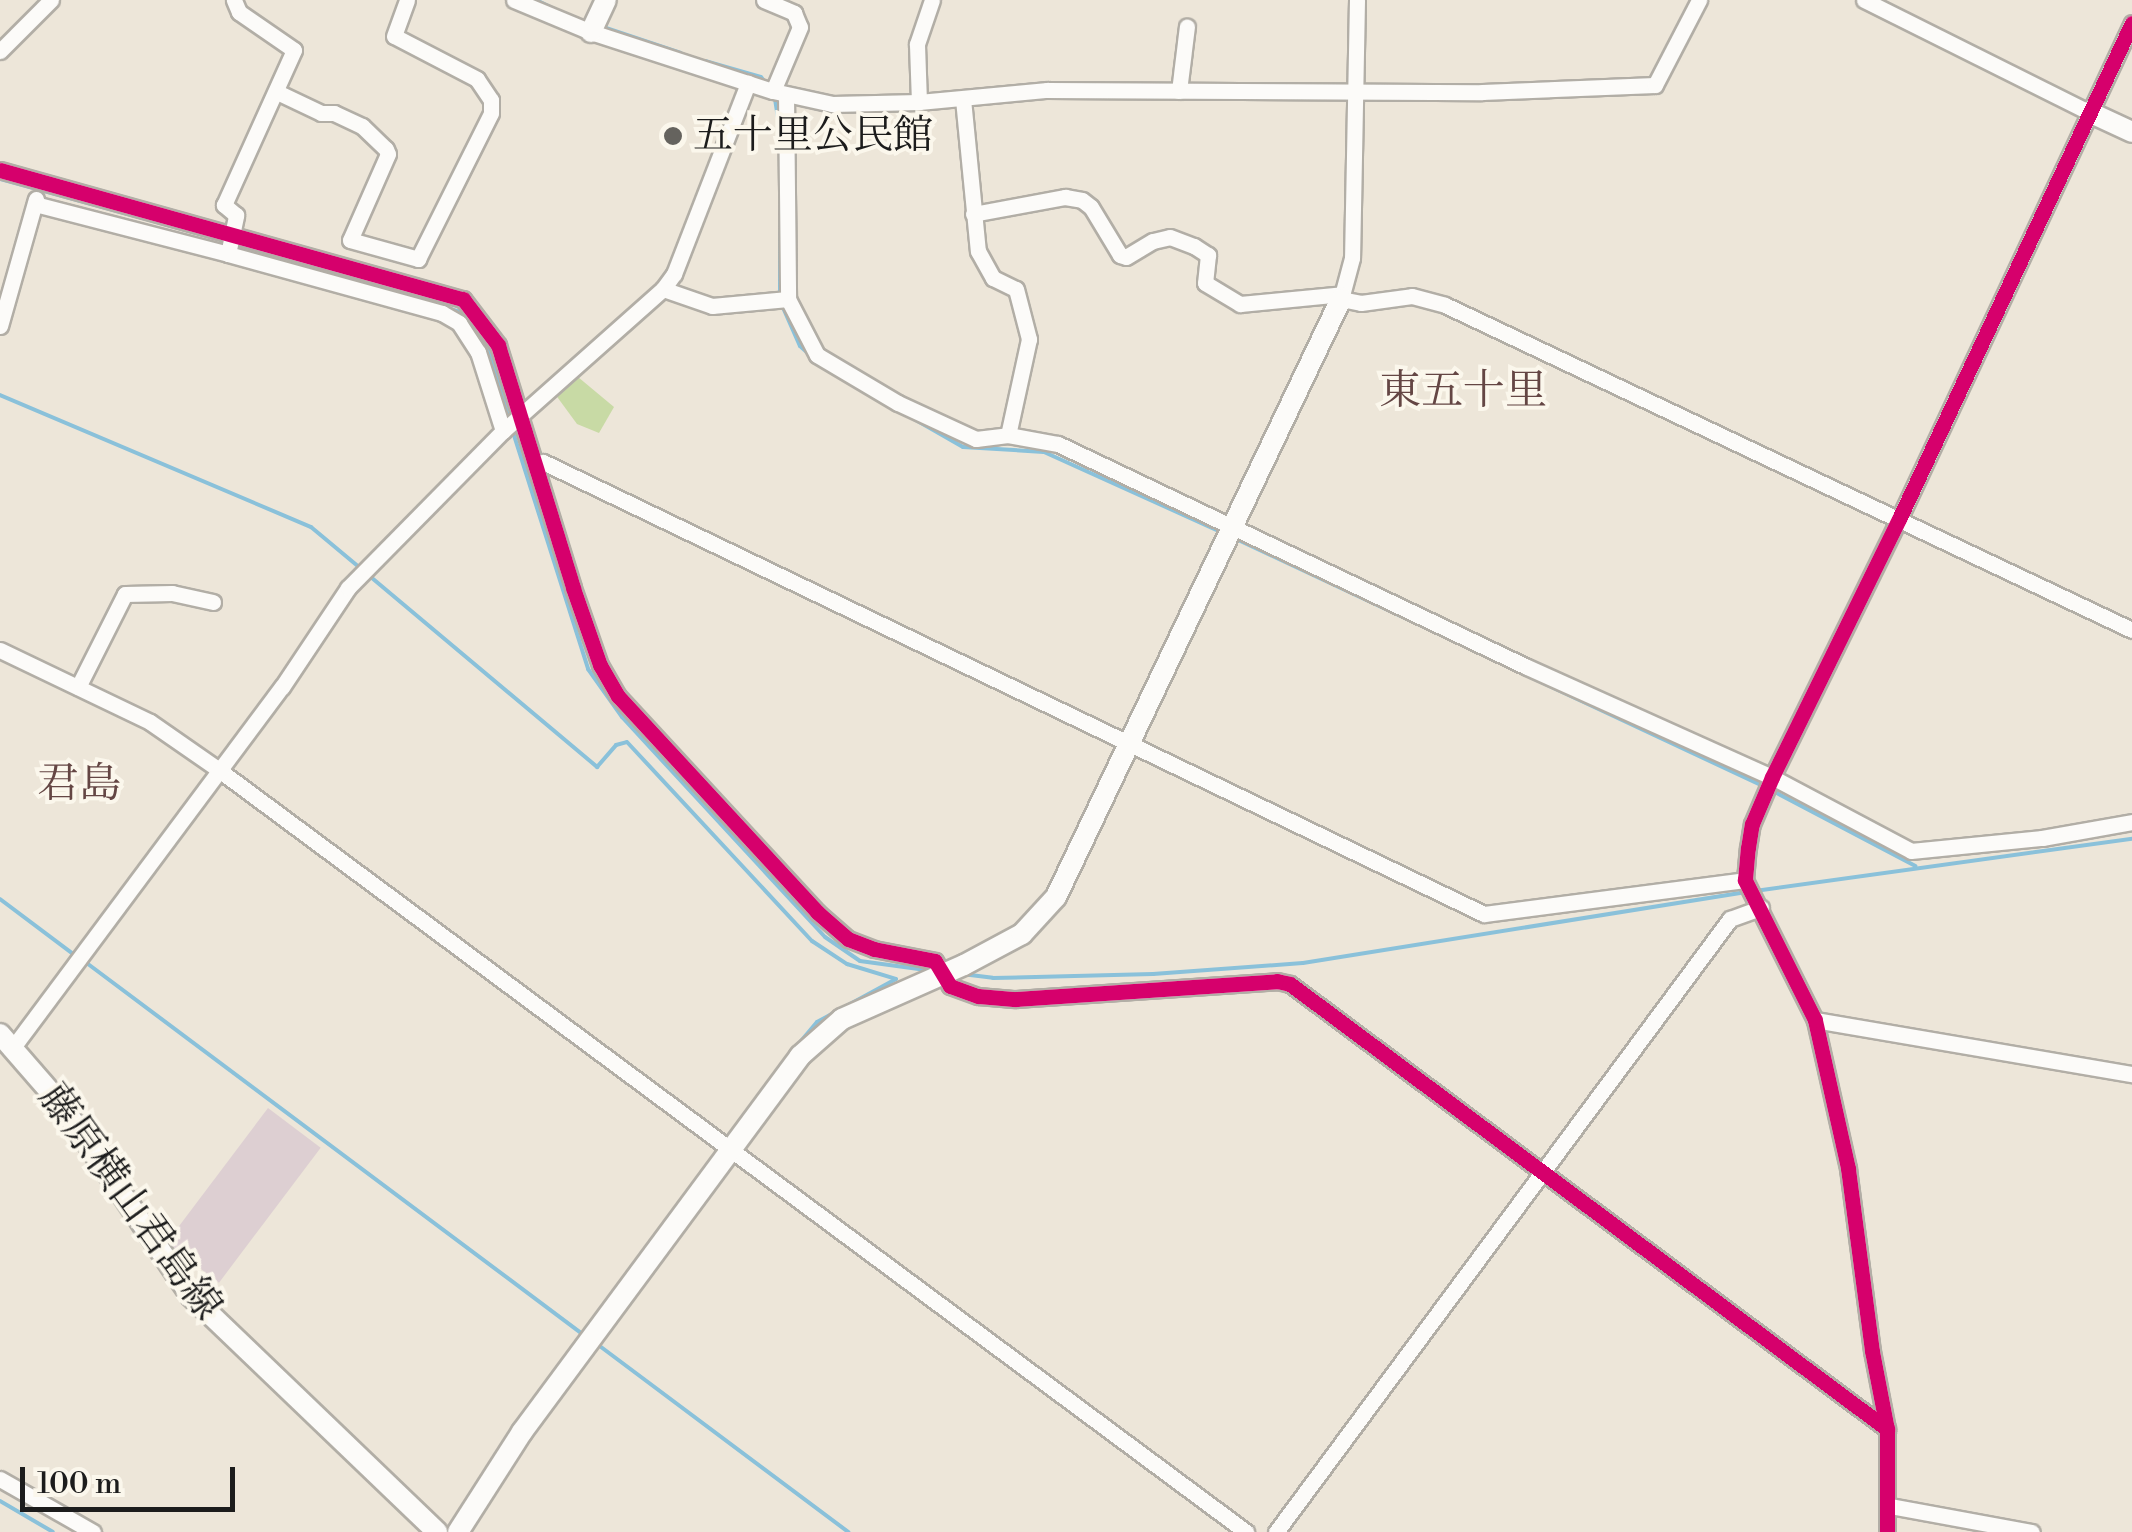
<!DOCTYPE html>
<meta charset="utf-8">
<style>
body{margin:0}
#map{position:relative;width:2132px;height:1532px;overflow:hidden;background:#ede6d9;font-family:"Libre Bodoni","Noto Serif JP",serif}
div>[style]{position:absolute}
.industrial>*{inset:0;background:#ddcfd2;transform-origin:0 0}
.green>*{inset:0;background:#c8daa5}
.stream>*{height:4px;margin:-2px;padding:0 2px;transform-origin:2px;border-radius:2px;background:#8ac1da}
.roads{filter:drop-shadow(2px 0 #b2aea6) drop-shadow(-2px 0 #b2aea6) drop-shadow(0 2px #b2aea6) drop-shadow(0 -2px #b2aea6)}
.street>*{height:15px;margin:-7.5px;padding:0 7.5px;transform-origin:7.5px;border-radius:7.5px;background:#fcfbf9}
.secondary>*{height:20px;margin:-10px;padding:0 10px;transform-origin:10px;border-radius:10px;background:#fcfbf9}
.cycleway>*{height:15px;margin:-7.5px;padding:0 7.5px;transform-origin:7.5px;border-radius:7.5px;background:#d6006c}
.dots>*{width:28px;height:28px;translate:-50% -50%;box-sizing:border-box;border:5px solid #fbf7ec;border-radius:50%}
span{translate:-50% -50%;white-space:nowrap;text-align:center;line-height:1.15;-webkit-text-stroke:8px #fbf7ec;paint-order:stroke}
.poi-label{font-size:40px;color:#1c1c1c}
.left{translate:0 -50%;text-align:left}
.street-label{font-size:40px;color:#1c1c1c}
.neighbourhood-label{font-size:42px;color:#644644}
.scale{position:absolute;left:20px;top:1467px;width:215px;height:45px;box-sizing:border-box;border:5px solid #1c1c1c;border-top:0;padding-left:12px;font-size:30px;line-height:35px;white-space:nowrap;color:#1c1c1c;-webkit-text-stroke:8px #fbf7ec;paint-order:stroke}
</style>
<div id="map">
<div class="industrial">
<div style="left:268px;top:1108px;width:66px;height:169px;rotate:37deg"></div>
</div>
<div class="green">
<div style="clip-path:polygon(578px 377px,614px 407px,599px 433px,577px 424px,555px 394px)"></div>
</div>
<div class="stream">
<div style="left:536px;top:0;width:25px;rotate:26deg"></div>
<div style="left:600px;top:26px;width:85px;rotate:18.4deg"></div>
<div style="left:705px;top:61px;width:58px;rotate:15.9deg"></div>
<div style="left:761px;top:77px;width:6px;rotate:51deg"></div>
<div style="left:775px;top:99px;width:25px;rotate:81deg"></div>
<div style="left:0;top:179px;width:237px;rotate:15.4deg"></div>
<div style="left:237px;top:244px;width:80px;rotate:15.3deg"></div>
<div style="left:377px;top:283px;width:65px;rotate:19deg"></div>
<div style="left:780px;top:293px;width:90px;rotate:-90deg"></div>
<div style="left:781px;top:303px;width:47px;rotate:66.2deg"></div>
<div style="left:800px;top:346px;width:13px;rotate:42deg"></div>
<div style="left:447px;top:308px;width:17px;rotate:17deg"></div>
<div style="left:463px;top:313px;width:23px;rotate:50deg"></div>
<div style="left:488px;top:343px;width:80px;rotate:74.7deg"></div>
<div style="left:825px;top:368px;width:159px;rotate:29.8deg"></div>
<div style="left:963px;top:447px;width:81px;rotate:3.5deg"></div>
<div style="left:1044px;top:452px;width:194px;rotate:24.3deg"></div>
<div style="left:0;top:395px;width:338px;rotate:23deg"></div>
<div style="left:311px;top:527px;width:62px;rotate:39.8deg"></div>
<div style="left:512px;top:429px;width:252px;rotate:72.4deg"></div>
<div style="left:588px;top:669px;width:59px;rotate:54.7deg"></div>
<div style="left:622px;top:717px;width:299px;rotate:47.3deg"></div>
<div style="left:825px;top:937px;width:42px;rotate:34.4deg"></div>
<div style="left:860px;top:961px;width:74px;rotate:7.8deg"></div>
<div style="left:1234px;top:538px;width:586px;rotate:25.12deg"></div>
<div style="left:366px;top:573px;width:302px;rotate:40deg"></div>
<div style="left:597px;top:767px;width:29px;rotate:-49deg"></div>
<div style="left:616px;top:745px;width:11px;rotate:-15deg"></div>
<div style="left:627px;top:742px;width:272px;rotate:47.1deg"></div>
<div style="left:812px;top:941px;width:42px;rotate:33.3deg"></div>
<div style="left:847px;top:964px;width:51px;rotate:17deg"></div>
<div style="left:896px;top:979px;width:90px;rotate:151.4deg"></div>
<div style="left:817px;top:1022px;width:33px;rotate:130deg"></div>
<div style="left:1773px;top:791px;width:161px;rotate:27.8deg"></div>
<div style="left:1755px;top:891px;width:381px;rotate:-7.9deg"></div>
<div style="left:0;top:899px;width:95px;rotate:36.9deg"></div>
<div style="left:84px;top:961px;width:626px;rotate:36.81deg"></div>
<div style="left:962px;top:974px;width:31px;rotate:7deg"></div>
<div style="left:993px;top:978px;width:160px;rotate:-1.4deg"></div>
<div style="left:1153px;top:974px;width:150px;rotate:-4.2deg"></div>
<div style="left:1303px;top:963px;width:449px;rotate:-9.1deg"></div>
<div style="left:597px;top:1344px;width:314px;rotate:36.8deg"></div>
<div style="left:0;top:1501px;width:61px;rotate:30.3deg"></div>
</div>
<div class="roads">
<div class="street">
<div style="left:514px;top:0;width:83px;rotate:22.6deg"></div>
<div style="left:591px;top:32px;width:191px;rotate:18deg"></div>
<div style="left:773px;top:91px;width:60px;rotate:12.4deg"></div>
<div style="left:832px;top:104px;width:87px;rotate:-1.3deg"></div>
<div style="left:919px;top:102px;width:129px;rotate:-5.4deg"></div>
<div style="left:1047px;top:90px;width:435px;rotate:0.3deg"></div>
<div style="left:1482px;top:92px;width:173px;rotate:-2.3deg"></div>
<div style="left:1655px;top:85px;width:96px;rotate:-62.6deg"></div>
<div style="left:764px;top:0;width:33px;rotate:23deg"></div>
<div style="left:794px;top:13px;width:15px;rotate:67deg"></div>
<div style="left:800px;top:27px;width:69px;rotate:112.9deg"></div>
<div style="left:1357px;top:0;width:258px;rotate:91.1deg"></div>
<div style="left:1352px;top:258px;width:42px;rotate:105deg"></div>
<div style="left:1341px;top:299px;width:20px;rotate:11deg"></div>
<div style="left:1361px;top:303px;width:51px;rotate:-7.8deg"></div>
<div style="left:1412px;top:296px;width:34px;rotate:15deg"></div>
<div style="left:1445px;top:305px;width:760px;rotate:25.32deg"></div>
<div style="left:1864px;top:0;width:251px;rotate:26.5deg"></div>
<div style="left:0;top:51px;width:72px;rotate:-45deg"></div>
<div style="left:1179px;top:91px;width:65px;rotate:-83deg"></div>
<div style="left:277px;top:92px;width:49px;rotate:25.5deg"></div>
<div style="left:321px;top:113px;width:13px"></div>
<div style="left:334px;top:113px;width:31px;rotate:25deg"></div>
<div style="left:362px;top:126px;width:33px;rotate:44deg"></div>
<div style="left:386px;top:149px;width:5px;rotate:68deg"></div>
<div style="left:388px;top:154px;width:94px;rotate:113.8deg"></div>
<div style="left:350px;top:240px;width:71px;rotate:15.6deg"></div>
<div style="left:418px;top:259px;width:163px;rotate:-63.4deg"></div>
<div style="left:491px;top:113px;width:13px;rotate:-90deg"></div>
<div style="left:491px;top:100px;width:25px;rotate:-124deg"></div>
<div style="left:477px;top:79px;width:93px;rotate:-152.6deg"></div>
<div style="left:394px;top:36px;width:38px;rotate:-70deg"></div>
<div style="left:786px;top:95px;width:204px;rotate:89.4deg"></div>
<div style="left:788px;top:299px;width:63px;rotate:62.6deg"></div>
<div style="left:817px;top:355px;width:94px;rotate:30.7deg"></div>
<div style="left:898px;top:403px;width:86px;rotate:24.8deg"></div>
<div style="left:976px;top:439px;width:32px;rotate:-7deg"></div>
<div style="left:1008px;top:435px;width:51px;rotate:10.2deg"></div>
<div style="left:1058px;top:444px;width:519px;rotate:25.43deg"></div>
<div style="left:1527px;top:667px;width:269px;rotate:24.2deg"></div>
<div style="left:1772px;top:777px;width:157px;rotate:28deg"></div>
<div style="left:1911px;top:851px;width:132px;rotate:-5.7deg"></div>
<div style="left:2042px;top:838px;width:91px;rotate:-10.1deg"></div>
<div style="left:963px;top:99px;width:153px;rotate:84.4deg"></div>
<div style="left:978px;top:251px;width:31px;rotate:61deg"></div>
<div style="left:993px;top:278px;width:25px;rotate:26deg"></div>
<div style="left:1016px;top:289px;width:52px;rotate:75.4deg"></div>
<div style="left:1029px;top:339px;width:98px;rotate:102.3deg"></div>
<div style="left:919px;top:102px;width:58px;rotate:-92deg"></div>
<div style="left:917px;top:44px;width:46px;rotate:-71.2deg"></div>
<div style="left:0;top:170px;width:481px;rotate:15.6deg"></div>
<div style="left:463px;top:299px;width:58px;rotate:52.7deg"></div>
<div style="left:498px;top:345px;width:254px;rotate:72.8deg"></div>
<div style="left:573px;top:588px;width:82px;rotate:70.7deg"></div>
<div style="left:600px;top:665px;width:36px;rotate:60deg"></div>
<div style="left:618px;top:696px;width:294px;rotate:47.3deg"></div>
<div style="left:817px;top:912px;width:41px;rotate:41.1deg"></div>
<div style="left:848px;top:939px;width:28px;rotate:21deg"></div>
<div style="left:874px;top:949px;width:62px;rotate:11.1deg"></div>
<div style="left:935px;top:961px;width:29px;rotate:59deg"></div>
<div style="left:950px;top:986px;width:30px;rotate:20deg"></div>
<div style="left:978px;top:996px;width:38px;rotate:5deg"></div>
<div style="left:1016px;top:999px;width:262px;rotate:-3.9deg"></div>
<div style="left:1277px;top:981px;width:13px;rotate:13deg"></div>
<div style="left:1290px;top:984px;width:745px;rotate:36.7deg"></div>
<div style="left:35px;top:204px;width:199px;rotate:14.5deg"></div>
<div style="left:228px;top:254px;width:40px;rotate:-78deg"></div>
<div style="left:236px;top:215px;width:16px;rotate:-140deg"></div>
<div style="left:224px;top:205px;width:170px;rotate:-65.7deg"></div>
<div style="left:294px;top:50px;width:67px;rotate:-145.4deg"></div>
<div style="left:239px;top:12px;width:13px;rotate:-113deg"></div>
<div style="left:973px;top:214px;width:94px;rotate:-10.5deg"></div>
<div style="left:1065px;top:197px;width:17px;rotate:10deg"></div>
<div style="left:1082px;top:200px;width:11px;rotate:38deg"></div>
<div style="left:1091px;top:207px;width:56px;rotate:58.9deg"></div>
<div style="left:1120px;top:255px;width:6px;rotate:18deg"></div>
<div style="left:1126px;top:257px;width:31px;rotate:-31deg"></div>
<div style="left:1153px;top:241px;width:17px;rotate:-13deg"></div>
<div style="left:1170px;top:237px;width:26px;rotate:21deg"></div>
<div style="left:1194px;top:246px;width:17px;rotate:33deg"></div>
<div style="left:1208px;top:255px;width:28px;rotate:96deg"></div>
<div style="left:1205px;top:283px;width:41px;rotate:31deg"></div>
<div style="left:1240px;top:304px;width:103px;rotate:-5.5deg"></div>
<div style="left:228px;top:254px;width:222px;rotate:15.4deg"></div>
<div style="left:442px;top:313px;width:20px;rotate:30deg"></div>
<div style="left:459px;top:323px;width:35px;rotate:57deg"></div>
<div style="left:478px;top:352px;width:83px;rotate:72.4deg"></div>
<div style="left:663px;top:289px;width:52px;rotate:19.1deg"></div>
<div style="left:712px;top:306px;width:76px;rotate:-5.3deg"></div>
<div style="left:0;top:326px;width:132px;rotate:-74.2deg"></div>
<div style="left:537px;top:463px;width:6px;rotate:-9deg"></div>
<div style="left:543px;top:462px;width:1044px;rotate:25.66deg"></div>
<div style="left:1484px;top:914px;width:263px;rotate:-7.4deg"></div>
<div style="left:0;top:650px;width:166px;rotate:25.6deg"></div>
<div style="left:150px;top:722px;width:84px;rotate:34.8deg"></div>
<div style="left:219px;top:770px;width:1279px;rotate:36.57deg"></div>
<div style="left:78px;top:687px;width:104px;rotate:-63.2deg"></div>
<div style="left:125px;top:594px;width:47px;rotate:-1.2deg"></div>
<div style="left:172px;top:593px;width:42px;rotate:12.4deg"></div>
<div style="left:1815px;top:1020px;width:322px;rotate:9.7deg"></div>
<div style="left:14px;top:1046px;width:448px;rotate:-53.3deg"></div>
<div style="left:282px;top:687px;width:119px;rotate:-56.3deg"></div>
<div style="left:348px;top:588px;width:221px;rotate:-45.4deg"></div>
<div style="left:503px;top:431px;width:214px;rotate:-41.6deg"></div>
<div style="left:663px;top:289px;width:19px;rotate:-54deg"></div>
<div style="left:674px;top:274px;width:205px;rotate:-68.8deg"></div>
<div style="left:0;top:1479px;width:107px;rotate:29.7deg"></div>
<div style="left:1890px;top:1506px;width:144px;rotate:10.4deg"></div>
<div style="left:1276px;top:1532px;width:763px;rotate:-53.48deg"></div>
<div style="left:1730px;top:919px;width:33px;rotate:-20deg"></div>
<div style="left:1887px;top:1532px;width:103px;rotate:-90deg"></div>
<div style="left:1887px;top:1429px;width:79px;rotate:-100.9deg"></div>
<div style="left:1872px;top:1351px;width:185px;rotate:-97.5deg"></div>
<div style="left:1848px;top:1168px;width:152px;rotate:-102.6deg"></div>
<div style="left:1815px;top:1020px;width:157px;rotate:-116.6deg"></div>
<div style="left:1745px;top:880px;width:32px;rotate:-85deg"></div>
<div style="left:1748px;top:848px;width:24px;rotate:-81deg"></div>
<div style="left:1752px;top:824px;width:51px;rotate:-66.9deg"></div>
<div style="left:1772px;top:777px;width:288px;rotate:-63.8deg"></div>
<div style="left:1899px;top:519px;width:548px;rotate:-64.84deg"></div>
</div>
<div class="secondary">
<div style="left:591px;top:32px;width:35px;rotate:-65deg"></div>
<div style="left:2089px;top:112px;width:47px;rotate:24.9deg"></div>
<div style="left:0;top:1034px;width:91px;rotate:49deg"></div>
<div style="left:60px;top:1103px;width:233px;rotate:55.8deg"></div>
<div style="left:191px;top:1296px;width:341px;rotate:43.8deg"></div>
<div style="left:458px;top:1532px;width:119px;rotate:-57.4deg"></div>
<div style="left:522px;top:1432px;width:468px;rotate:-53.5deg"></div>
<div style="left:800px;top:1056px;width:56px;rotate:-41.4deg"></div>
<div style="left:842px;top:1019px;width:133px;rotate:-23.9deg"></div>
<div style="left:964px;top:965px;width:66px;rotate:-28.1deg"></div>
<div style="left:1022px;top:934px;width:50px;rotate:-47.4deg"></div>
<div style="left:1056px;top:897px;width:662px;rotate:-64.52deg"></div>
</div>
</div>
<div class="cycleway">
<div style="left:0;top:170px;width:481px;rotate:15.6deg"></div>
<div style="left:463px;top:299px;width:58px;rotate:52.7deg"></div>
<div style="left:498px;top:345px;width:254px;rotate:72.8deg"></div>
<div style="left:573px;top:588px;width:82px;rotate:70.7deg"></div>
<div style="left:600px;top:665px;width:36px;rotate:60deg"></div>
<div style="left:618px;top:696px;width:294px;rotate:47.3deg"></div>
<div style="left:817px;top:912px;width:41px;rotate:41.1deg"></div>
<div style="left:848px;top:939px;width:28px;rotate:21deg"></div>
<div style="left:874px;top:949px;width:62px;rotate:11.1deg"></div>
<div style="left:935px;top:961px;width:29px;rotate:59deg"></div>
<div style="left:950px;top:986px;width:30px;rotate:20deg"></div>
<div style="left:978px;top:996px;width:38px;rotate:5deg"></div>
<div style="left:1016px;top:999px;width:262px;rotate:-3.9deg"></div>
<div style="left:1277px;top:981px;width:13px;rotate:13deg"></div>
<div style="left:1290px;top:984px;width:745px;rotate:36.7deg"></div>
<div style="left:1887px;top:1532px;width:103px;rotate:-90deg"></div>
<div style="left:1887px;top:1429px;width:79px;rotate:-100.9deg"></div>
<div style="left:1872px;top:1351px;width:185px;rotate:-97.5deg"></div>
<div style="left:1848px;top:1168px;width:152px;rotate:-102.6deg"></div>
<div style="left:1815px;top:1020px;width:157px;rotate:-116.6deg"></div>
<div style="left:1745px;top:880px;width:32px;rotate:-85deg"></div>
<div style="left:1748px;top:848px;width:24px;rotate:-81deg"></div>
<div style="left:1752px;top:824px;width:51px;rotate:-66.9deg"></div>
<div style="left:1772px;top:777px;width:288px;rotate:-63.8deg"></div>
<div style="left:1899px;top:519px;width:548px;rotate:-64.84deg"></div>
</div>
<div class="dots">
<div style="left:673px;top:136px;background:#65635e"></div>
</div>
<div class="poi-label">
<span class="left" style="left:693px;top:136px">五十里公民館</span>
</div>
<div class="street-label">
<span style="left:130px;top:1202px;rotate:54deg">藤原横山君島線</span>
</div>
<div class="neighbourhood-label">
<span style="left:1463px;top:392px">東五十里</span>
<span style="left:79px;top:785px">君島</span>
</div>
<div class="scale">100 m</div>
</div>
